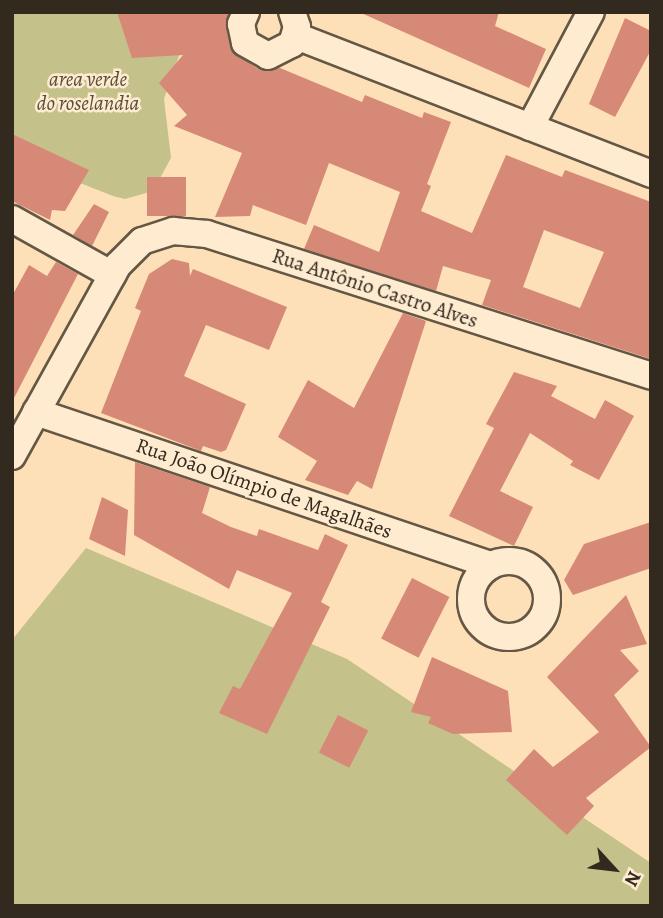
<!DOCTYPE html>
<meta charset="utf-8">
<style>
body{margin:0}
#map{position:relative;width:663px;height:918px;overflow:hidden;background:#fde0b7;font-family:Alegreya,serif}
div>[style]{position:absolute}
.green>*{inset:0;background:#c5c18a}
.building>*{inset:0;background:#d78977;transform-origin:0 0}
.roads{filter:drop-shadow(2px 0 #655745) drop-shadow(-2px 0 #655745) drop-shadow(0 2px #655745) drop-shadow(0 -2px #655745)}
.street>*{height:26px;margin:-13px;padding:0 13px;transform-origin:13px;border-radius:13px;background:#feebd0}
.street>.ring{margin:-13px;padding:0;box-sizing:content-box;background:none;border:26px solid #feebd0;border-radius:50%}
span{translate:-50% -50%;white-space:nowrap;text-align:center;line-height:1.15;-webkit-text-stroke:5px #feebd0;paint-order:stroke}
.park-label{font-size:21px;color:#574f3a;font-style:italic}
.street-label{font-size:21px;color:#32291f}
.frame{position:absolute;inset:0;border:14px solid #32291f;pointer-events:none}
.north{position:absolute;left:579px;top:834px;width:70px;height:70px;-webkit-text-stroke:5px #feebd0;paint-order:stroke;rotate:117deg;font-size:19px;font-weight:700;line-height:28px;text-align:center;color:#32291f}
.north::after{content:'';display:block;margin:auto;width:24px;height:32px;background:#32291f;clip-path:polygon(50% 0,100% 100%,50% 72%,0 100%)}
</style>
<div id="map">
<div class="green">
<div style="clip-path:polygon(12px 12px,194px 12px,164px 99px,171px 158px,153px 191px,125px 199px,113px 196px,75px 181px,12px 144px)"></div>
<div style="clip-path:polygon(86px 548px,347px 659px,651px 863px,651px 906px,12px 906px,12px 640px)"></div>
</div>
<div class="building">
<div style="clip-path:polygon(evenodd,117px 12px,229px 12px,226px 27px,232px 52px,260px 70px,280px 68px,362px 102px,365px 95px,422px 118px,424px 112px,451px 122px,427px 184px,431px 186px,421px 211px,472px 233px,506px 155px,562px 177px,565px 170px,651px 202px,651px 359px,482px 305px,491px 280px,443px 266px,436px 291px,304px 249px,314px 225px,379px 252px,400px 192px,329px 163px,306px 225px,253px 205px,250px 216px,215px 217px,242px 153px,174px 126px,187px 115px,159px 83px,183px 55px,132px 58px,117px 12px,544px 230px,604px 252px,580px 308px,523px 287px,544px 230px)"></div>
<div style="clip-path:polygon(359px 12px,499px 12px,495px 26px,546px 49px,529px 88px)"></div>
<div style="clip-path:polygon(625px 18px,651px 31px,651px 50px,615px 117px,589px 104px)"></div>
<div style="clip-path:polygon(12px 134px,89px 170px,65px 211px,52px 210px,50px 220px,12px 201px)"></div>
<div style="left:147px;top:177px;width:39px;height:39px"></div>
<div style="clip-path:polygon(94px 204px,109px 212px,92px 246px,73px 235px)"></div>
<div style="clip-path:polygon(172px 259px,189px 263px,190px 276px,193px 269px,287px 307px,269px 350px,206px 325px,184px 376px,246px 404px,226px 450px,221px 452px,203px 446px,201px 451px,101px 413px,141px 311px,135px 308px,149px 274px)"></div>
<div style="clip-path:polygon(56px 262px,78px 274px,12px 402px,12px 296px,29px 265px,47px 276px)"></div>
<div style="clip-path:polygon(403px 313px,426px 321px,372px 489px,357px 481px,348px 495px,305px 480px,317px 461px,278px 437px,308px 380px,354px 408px)"></div>
<div style="clip-path:polygon(514px 372px,557px 386px,551px 396px,595px 419px,605px 400px,634px 416px,599px 480px,570px 465px,573px 461px,530px 433px,500px 491px,533px 507px,514px 546px,449px 516px,494px 428px,486px 424px)"></div>
<div style="clip-path:polygon(135px 462px,210px 487px,202px 513px,231px 527px,257px 536px,259px 529px,318px 550px,325px 534px,348px 545px,321px 602px,330px 607px,267px 734px,219px 713px,233px 686px,240px 689px,292px 593px,237px 570px,229px 589px,134px 535px)"></div>
<div style="clip-path:polygon(102px 497px,128px 510px,125px 556px,89px 539px)"></div>
<div style="clip-path:polygon(651px 522px,651px 568px,573px 595px,564px 580px,584px 544px)"></div>
<div style="left:412px;top:578px;width:42px;height:68px;rotate:27deg"></div>
<div style="clip-path:polygon(626px 595px,647px 644px,620px 650px,639px 671px,614px 695px,651px 747px,586px 798px,594px 806px,567px 835px,506px 780px,534px 749px,553px 767px,599px 732px,547px 677px)"></div>
<div style="clip-path:polygon(432px 657px,508px 691px,512px 732px,453px 734px,428px 723px,431px 717px,411px 712px)"></div>
<div style="left:338px;top:715px;width:34px;height:42px;rotate:27deg"></div>
</div>
<div class="roads">
<div class="street">
<div style="left:246px;top:12px;width:13px;rotate:113deg"></div>
<div style="left:241px;top:24px;width:19px;rotate:78deg"></div>
<div style="left:245px;top:43px;width:26px;rotate:29deg"></div>
<div style="left:268px;top:56px;width:27px;rotate:-27deg"></div>
<div style="left:292px;top:44px;width:18px;rotate:-74deg"></div>
<div style="left:297px;top:27px;width:16px;rotate:-108deg"></div>
<div style="left:296px;top:36px;width:381px;rotate:21.2deg"></div>
<div style="left:530px;top:127px;width:130px;rotate:-62.1deg"></div>
<div style="left:12px;top:219px;width:115px;rotate:29.2deg"></div>
<div style="left:36px;top:412px;width:480px;rotate:18.6deg"></div>
<div style="left:12px;top:456px;width:218px;rotate:-61deg"></div>
<div style="left:118px;top:265px;width:34px;rotate:-45deg"></div>
<div style="left:142px;top:241px;width:33px;rotate:-18deg"></div>
<div style="left:173px;top:231px;width:34px;rotate:5deg"></div>
<div style="left:207px;top:234px;width:466px;rotate:17.7deg"></div>
<div class="ring" style="left:471px;top:561px;width:50px;height:50px"></div>
</div>
</div>
<div class="park-label">
<span style="left:88px;top:91px">area verde<br>do roselandia</span>
</div>
<div class="street-label">
<span style="left:375px;top:288px;rotate:18deg">Rua Antônio Castro Alves</span>
<span style="left:264px;top:488px;rotate:19deg">Rua João Olímpio de Magalhães</span>
</div>
<div class="frame"></div>
<div class="north">N</div>
</div>
